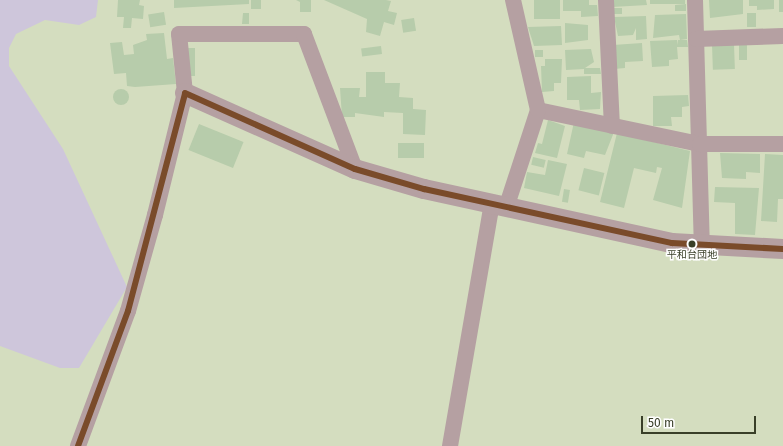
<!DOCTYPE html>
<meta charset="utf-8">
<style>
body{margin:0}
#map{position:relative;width:783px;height:446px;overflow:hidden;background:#d4ddbf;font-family:"Fira Sans","Noto Sans JP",sans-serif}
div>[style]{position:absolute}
.green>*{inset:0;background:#cec6db}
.building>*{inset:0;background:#b7ccab;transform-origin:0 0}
.round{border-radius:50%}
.minor>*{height:16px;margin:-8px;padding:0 8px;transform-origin:8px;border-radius:8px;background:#b5a0a2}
.tertiary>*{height:20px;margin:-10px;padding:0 10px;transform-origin:10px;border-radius:10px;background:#b5a0a2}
.bus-1>*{height:6px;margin:-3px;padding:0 3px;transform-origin:3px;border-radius:3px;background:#7a4b2a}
.dots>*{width:11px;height:11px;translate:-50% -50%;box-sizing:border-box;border:2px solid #fff;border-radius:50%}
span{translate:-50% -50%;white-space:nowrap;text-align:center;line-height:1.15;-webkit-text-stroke:3px #fff;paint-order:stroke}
.bus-label{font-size:10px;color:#393f28}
.scale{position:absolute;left:641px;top:416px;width:115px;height:18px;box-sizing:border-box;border:2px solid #393f28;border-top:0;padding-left:5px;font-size:12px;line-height:14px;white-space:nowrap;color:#393f28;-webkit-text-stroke:3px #fff;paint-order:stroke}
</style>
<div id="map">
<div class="green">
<div style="clip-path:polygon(0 0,98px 0,96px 17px,79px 25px,45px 20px,16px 34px,9px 48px,9px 66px,63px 149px,127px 287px,79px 368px,60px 368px,0 346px)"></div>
</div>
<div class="building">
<div style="clip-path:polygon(118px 0,140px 0,139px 5px,144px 6px,143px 19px,132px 18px,131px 28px,123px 28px,124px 17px,117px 17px)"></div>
<div style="clip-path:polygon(174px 0,249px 0,249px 4px,174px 8px)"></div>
<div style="left:251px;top:0;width:10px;height:9px"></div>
<div style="clip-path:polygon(296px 0,311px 0,311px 12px,300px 12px,300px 2px)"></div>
<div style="clip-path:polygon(324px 0,386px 0,391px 1px,388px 11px,397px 13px,394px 25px,384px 22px,380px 36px,366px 32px,367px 19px)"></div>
<div style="left:534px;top:0;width:26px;height:19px"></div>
<div style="clip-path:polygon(563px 0,589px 0,589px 5px,597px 5px,598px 16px,581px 17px,581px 11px,563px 11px)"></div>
<div style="clip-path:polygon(612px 0,646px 0,647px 5px,612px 7px)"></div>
<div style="left:650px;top:0;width:35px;height:4px"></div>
<div style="clip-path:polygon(709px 0,743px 0,743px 14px,710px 18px)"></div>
<div style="clip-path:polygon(749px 0,774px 0,774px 9px,757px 10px,757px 6px,749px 6px)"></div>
<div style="left:779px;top:0;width:4px;height:12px"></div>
<div style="clip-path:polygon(686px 4px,686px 11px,675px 11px,675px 5px)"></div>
<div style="left:611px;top:8px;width:11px;height:6px"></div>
<div style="left:164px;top:12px;width:13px;height:16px;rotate:81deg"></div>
<div style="clip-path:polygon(243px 13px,249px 13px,249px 24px,242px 24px)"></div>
<div style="left:747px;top:13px;width:9px;height:14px"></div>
<div style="clip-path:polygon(686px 14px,687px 39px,680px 40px,679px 35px,653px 38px,655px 15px)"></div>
<div style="clip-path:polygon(646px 16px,647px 39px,636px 40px,636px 28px,633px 35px,618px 36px,614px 17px)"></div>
<div style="left:414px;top:18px;width:13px;height:13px;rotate:81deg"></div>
<div style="clip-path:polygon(565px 23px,588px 25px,588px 40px,565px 43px)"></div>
<div style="clip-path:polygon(561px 26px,562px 45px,534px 46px,528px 27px)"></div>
<div style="clip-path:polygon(164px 33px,167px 59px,173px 58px,176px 84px,135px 87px,127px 86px,126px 73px,114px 74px,110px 43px,122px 42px,124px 55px,134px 54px,133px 45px,147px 40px,146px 34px)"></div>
<div style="clip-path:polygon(677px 40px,677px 45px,678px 40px,687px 40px,688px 47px,677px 47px,678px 59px,669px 60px,669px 66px,652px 67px,650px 41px)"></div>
<div style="clip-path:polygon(642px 43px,643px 61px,625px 62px,625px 68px,614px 69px,613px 45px)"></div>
<div style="left:734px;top:44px;width:25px;height:22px;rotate:88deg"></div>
<div style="left:739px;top:44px;width:8px;height:16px"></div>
<div style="left:381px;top:46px;width:8px;height:20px;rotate:83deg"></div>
<div style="left:186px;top:48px;width:9px;height:28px"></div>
<div style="clip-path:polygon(591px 49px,594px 62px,585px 68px,600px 68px,601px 74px,584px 74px,584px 69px,566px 70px,565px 50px)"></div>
<div style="left:535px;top:50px;width:8px;height:7px"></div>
<div style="clip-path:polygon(545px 59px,562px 59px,561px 83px,554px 83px,554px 91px,542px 92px,541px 66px,545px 66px)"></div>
<div style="clip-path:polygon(366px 72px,385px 72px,385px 83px,400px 83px,399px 97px,413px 98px,413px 109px,426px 110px,425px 135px,403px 134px,403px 113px,384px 112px,384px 117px,355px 113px,355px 117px,342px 117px,340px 88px,360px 88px,359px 97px,366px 97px)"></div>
<div style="clip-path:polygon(591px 76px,591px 93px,601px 92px,600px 109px,580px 110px,579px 100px,567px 100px,567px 77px)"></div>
<div class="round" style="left:113px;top:89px;width:16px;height:16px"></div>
<div style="clip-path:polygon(688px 95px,689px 106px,682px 107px,682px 117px,671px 117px,672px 126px,653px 126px,653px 96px)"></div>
<div style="clip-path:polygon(548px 120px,565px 126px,557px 158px,535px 153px,538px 143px,542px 144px)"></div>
<div style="clip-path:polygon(574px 122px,614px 132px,605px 155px,586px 151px,584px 158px,567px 154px)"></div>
<div style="left:199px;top:124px;width:48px;height:28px;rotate:22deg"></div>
<div style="clip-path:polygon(617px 133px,690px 151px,682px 208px,653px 200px,662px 168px,657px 167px,656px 173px,634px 168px,624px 208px,600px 202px)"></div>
<div style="left:398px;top:143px;width:26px;height:15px"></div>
<div style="clip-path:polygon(720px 153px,760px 154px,760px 173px,746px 172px,746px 179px,722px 178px)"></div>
<div style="clip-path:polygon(765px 154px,783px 155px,783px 199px,778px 199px,777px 222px,761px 221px)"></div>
<div style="left:533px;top:157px;width:13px;height:8px;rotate:13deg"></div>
<div style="clip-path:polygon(548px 160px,567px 164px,559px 196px,524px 188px,527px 172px,545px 175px)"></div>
<div style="left:584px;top:168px;width:21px;height:23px;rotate:14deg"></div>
<div style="clip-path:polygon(715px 187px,759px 188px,755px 235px,735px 234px,735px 203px,714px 202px)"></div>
<div style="left:564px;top:189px;width:6px;height:13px;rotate:9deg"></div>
</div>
<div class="minor">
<div style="left:606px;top:0;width:126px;rotate:87.3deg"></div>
<div style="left:695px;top:0;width:247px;rotate:88.4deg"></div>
<div style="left:696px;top:39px;width:87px;rotate:-2deg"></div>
<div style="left:538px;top:110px;width:166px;rotate:11.9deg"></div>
<div style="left:700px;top:144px;width:83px"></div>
<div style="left:507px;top:205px;width:100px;rotate:-71.9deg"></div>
<div style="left:538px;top:110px;width:113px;rotate:-102.8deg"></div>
<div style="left:78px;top:446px;width:144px;rotate:-69.7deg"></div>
<div style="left:128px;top:311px;width:100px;rotate:-74.3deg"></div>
<div style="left:155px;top:215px;width:126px;rotate:-76.2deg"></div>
<div style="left:185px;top:93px;width:59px;rotate:-95.8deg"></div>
<div style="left:179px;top:34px;width:125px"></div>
<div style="left:304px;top:34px;width:144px;rotate:69.3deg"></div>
<div style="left:450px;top:446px;width:247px;rotate:-80.2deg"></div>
</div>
<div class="tertiary">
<div style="left:185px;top:93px;width:186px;rotate:24.1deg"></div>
<div style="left:355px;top:169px;width:72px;rotate:16.2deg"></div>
<div style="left:424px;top:189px;width:254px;rotate:12.3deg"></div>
<div style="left:672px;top:243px;width:111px;rotate:3.1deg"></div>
</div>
<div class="bus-1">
<div style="left:78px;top:446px;width:144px;rotate:-69.7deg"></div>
<div style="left:128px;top:311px;width:225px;rotate:-75.3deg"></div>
<div style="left:185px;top:93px;width:186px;rotate:24.1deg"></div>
<div style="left:355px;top:169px;width:72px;rotate:16.2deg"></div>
<div style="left:424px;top:189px;width:254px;rotate:12.3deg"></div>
<div style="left:672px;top:243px;width:111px;rotate:3.1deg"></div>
</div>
<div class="dots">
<div style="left:692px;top:244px;background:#393f28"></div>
</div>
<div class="bus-label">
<span style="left:692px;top:256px">平和台団地</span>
</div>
<div class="scale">50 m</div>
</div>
